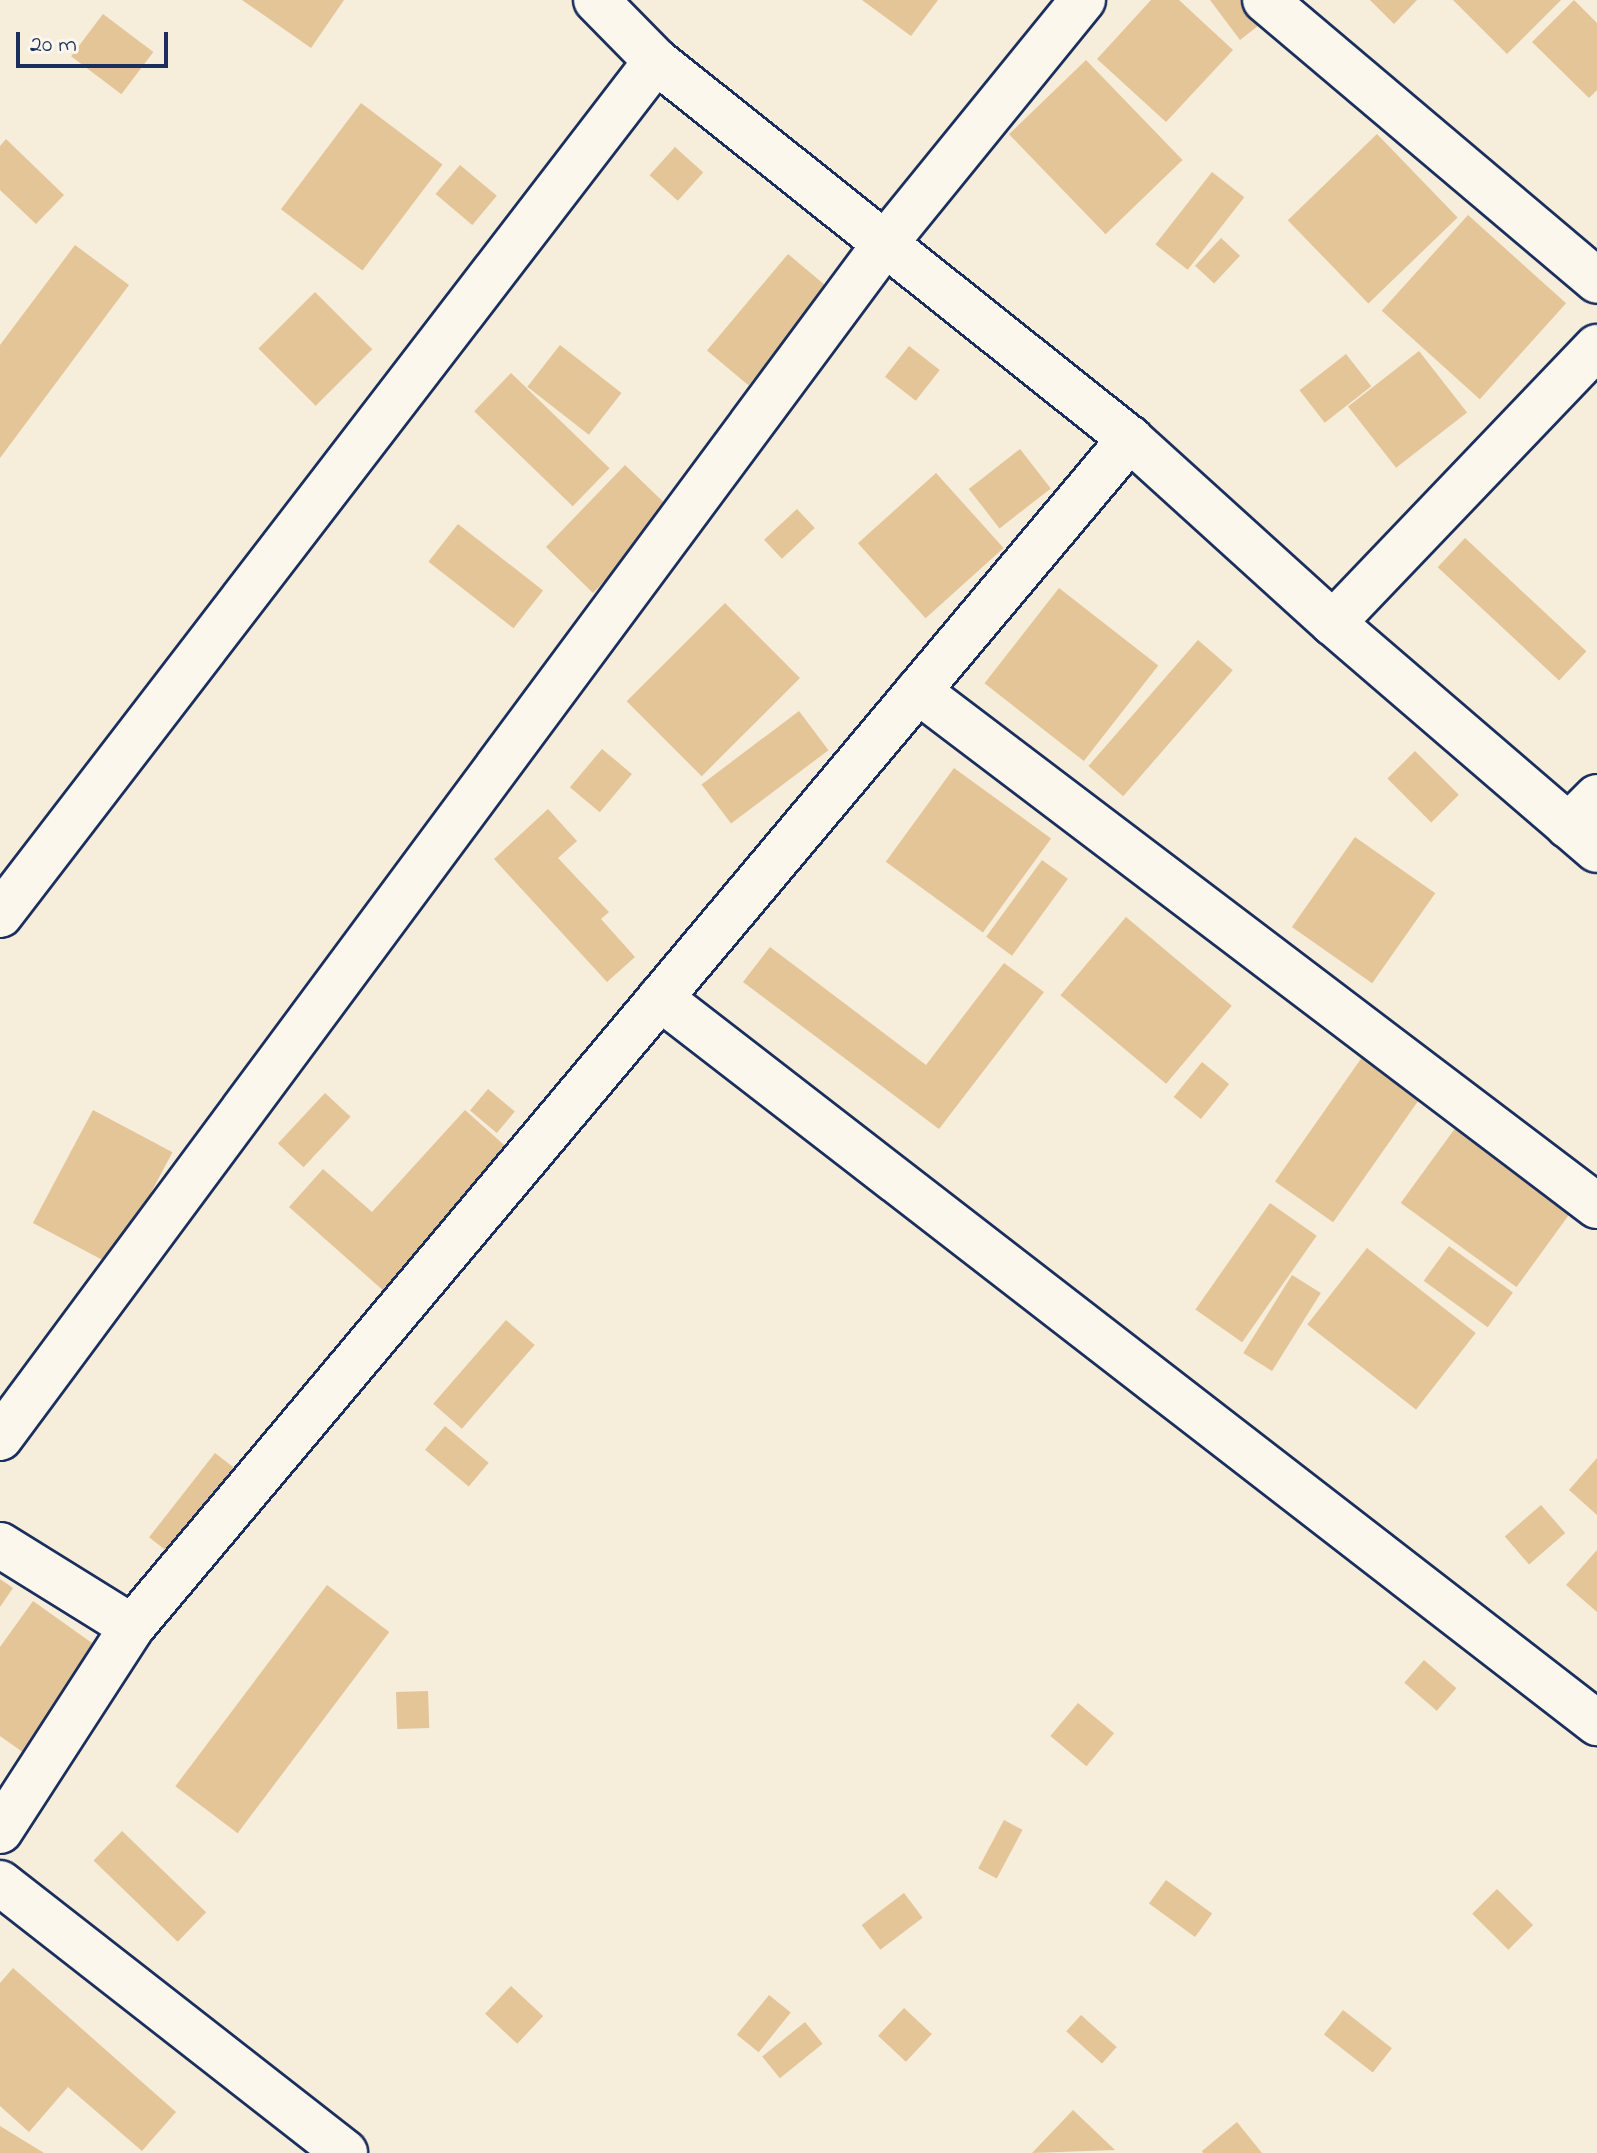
<!DOCTYPE html>
<style>
body{margin:0}
#map{position:relative;width:1597px;height:2153px;overflow:hidden;background:#f6eddb;font-family:"Indie Flower",sans-serif}
div>[style]{position:absolute}
.building>*{inset:0;background:#e4c597;transform-origin:0 0}
.roads{filter:drop-shadow(2px 0 #1b2f5e) drop-shadow(-2px 0 #1b2f5e) drop-shadow(0 2px #1b2f5e) drop-shadow(0 -2px #1b2f5e)}
.minor>*{height:44px;margin:-22px;padding:0 22px;transform-origin:22px;border-radius:22px;background:#fbf7ec}
.tertiary>*{height:44px;margin:-22px;padding:0 22px;transform-origin:22px;border-radius:22px;background:#fbf7ec}
span{translate:-50% -50%;white-space:nowrap;text-align:center;line-height:1.15;-webkit-text-stroke:6px #fbf7ec;paint-order:stroke}
.scale{position:absolute;left:16px;top:32px;width:152px;height:36px;box-sizing:border-box;border:4px solid #1b2f5e;border-top:0;padding-left:10px;font-size:24px;line-height:28px;white-space:nowrap;color:#1b2f5e;-webkit-text-stroke:6px #fbf7ec;paint-order:stroke}
</style>
<div id="map">
<div class="building">
<div style="clip-path:polygon(242px 0,344px 0,311px 48px)"></div>
<div style="clip-path:polygon(862px 0,938px 0,911px 36px)"></div>
<div style="clip-path:polygon(1151px 0,1179px 0,1233px 50px,1166px 122px,1097px 59px)"></div>
<div style="clip-path:polygon(1210px 0,1247px 0,1263px 22px,1240px 40px)"></div>
<div style="clip-path:polygon(1370px 0,1417px 0,1394px 24px)"></div>
<div style="clip-path:polygon(1453px 0,1561px 0,1507px 54px)"></div>
<div style="clip-path:polygon(1574px 0,1597px 23px,1597px 90px,1589px 98px,1532px 42px)"></div>
<div style="left:103px;top:14px;width:63px;height:53px;rotate:37deg"></div>
<div style="left:1086px;top:60px;width:139px;height:107px;rotate:46deg"></div>
<div style="left:361px;top:103px;width:102px;height:133px;rotate:37deg"></div>
<div style="left:1377px;top:134px;width:116px;height:124px;rotate:46deg"></div>
<div style="clip-path:polygon(6px 139px,64px 195px,36px 224px,0 190px,0 146px)"></div>
<div style="left:675px;top:147px;width:38px;height:38px;rotate:42deg"></div>
<div style="left:460px;top:165px;width:48px;height:38px;rotate:40deg"></div>
<div style="left:1212px;top:172px;width:41px;height:92px;rotate:38deg"></div>
<div style="left:1468px;top:215px;width:132px;height:129px;rotate:42deg"></div>
<div style="left:1221px;top:238px;width:26px;height:38px;rotate:43deg"></div>
<div style="clip-path:polygon(75px 245px,129px 285px,0 458px,0 345px)"></div>
<div style="left:788px;top:254px;width:54px;height:126px;rotate:40deg"></div>
<div style="left:315px;top:292px;width:81px;height:80px;rotate:45deg"></div>
<div style="left:560px;top:345px;width:78px;height:53px;rotate:38deg"></div>
<div style="left:909px;top:346px;width:39px;height:39px;rotate:38deg"></div>
<div style="left:1419px;top:351px;width:78px;height:90px;rotate:52deg"></div>
<div style="left:1346px;top:354px;width:41px;height:59px;rotate:52deg"></div>
<div style="left:511px;top:373px;width:137px;height:53px;rotate:44deg"></div>
<div style="left:1020px;top:449px;width:50px;height:65px;rotate:52deg"></div>
<div style="clip-path:polygon(625px 465px,678px 516px,647px 536px,593px 593px,546px 547px)"></div>
<div style="left:936px;top:473px;width:101px;height:105px;rotate:48deg"></div>
<div style="left:797px;top:509px;width:26px;height:45px;rotate:47deg"></div>
<div style="left:458px;top:524px;width:108px;height:48px;rotate:38deg"></div>
<div style="left:1465px;top:538px;width:166px;height:40px;rotate:43deg"></div>
<div style="left:1059px;top:588px;width:126px;height:121px;rotate:38deg"></div>
<div style="left:725px;top:603px;width:106px;height:139px;rotate:45deg"></div>
<div style="left:1198px;top:640px;width:46px;height:167px;rotate:41deg"></div>
<div style="left:799px;top:711px;width:49px;height:122px;rotate:53deg"></div>
<div style="left:602px;top:749px;width:39px;height:50px;rotate:40deg"></div>
<div style="left:1415px;top:751px;width:62px;height:39px;rotate:45deg"></div>
<div style="left:954px;top:768px;width:120px;height:116px;rotate:36deg"></div>
<div style="clip-path:polygon(548px 809px,577px 841px,558px 858px,609px 912px,601px 919px,635px 957px,607px 982px,494px 859px)"></div>
<div style="left:1355px;top:837px;width:98px;height:110px;rotate:35deg"></div>
<div style="left:1042px;top:860px;width:32px;height:95px;rotate:36deg"></div>
<div style="left:1126px;top:917px;width:138px;height:102px;rotate:40deg"></div>
<div style="clip-path:polygon(770px 947px,926px 1065px,1004px 963px,1044px 992px,939px 1129px,743px 982px)"></div>
<div style="left:1365px;top:1053px;width:71px;height:157px;rotate:35deg"></div>
<div style="left:1202px;top:1062px;width:35px;height:45px;rotate:39deg"></div>
<div style="left:488px;top:1089px;width:35px;height:28px;rotate:40deg"></div>
<div style="left:325px;top:1093px;width:35px;height:69px;rotate:43deg"></div>
<div style="left:93px;top:1110px;width:90px;height:128px;rotate:28deg"></div>
<div style="clip-path:polygon(465px 1110px,513px 1153px,386px 1293px,289px 1207px,323px 1169px,372px 1212px)"></div>
<div style="left:1456px;top:1127px;width:143px;height:94px;rotate:36deg"></div>
<div style="left:1270px;top:1203px;width:57px;height:130px;rotate:35deg"></div>
<div style="left:1449px;top:1246px;width:79px;height:43px;rotate:36deg"></div>
<div style="left:1367px;top:1248px;width:138px;height:97px;rotate:38deg"></div>
<div style="left:1292px;top:1275px;width:34px;height:92px;rotate:32deg"></div>
<div style="left:506px;top:1320px;width:38px;height:111px;rotate:41deg"></div>
<div style="left:445px;top:1426px;width:57px;height:31px;rotate:40deg"></div>
<div style="left:215px;top:1453px;width:46px;height:107px;rotate:38deg"></div>
<div style="clip-path:polygon(1597px 1458px,1597px 1515px,1569px 1490px)"></div>
<div style="left:1541px;top:1505px;width:37px;height:48px;rotate:49deg"></div>
<div style="clip-path:polygon(1597px 1550px,1597px 1612px,1566px 1585px)"></div>
<div style="clip-path:polygon(0 1579px,13px 1588px,0 1607px)"></div>
<div style="left:327px;top:1585px;width:78px;height:252px;rotate:37deg"></div>
<div style="clip-path:polygon(33px 1601px,113px 1658px,38px 1763px,0 1736px,0 1647px)"></div>
<div style="left:1424px;top:1660px;width:43px;height:30px;rotate:41deg"></div>
<div style="left:428px;top:1691px;width:37px;height:32px;rotate:88deg"></div>
<div style="left:1078px;top:1703px;width:47px;height:43px;rotate:40deg"></div>
<div style="left:1004px;top:1820px;width:21px;height:55px;rotate:28deg"></div>
<div style="left:122px;top:1831px;width:117px;height:41px;rotate:44deg"></div>
<div style="left:1166px;top:1880px;width:57px;height:29px;rotate:36deg"></div>
<div style="left:1497px;top:1889px;width:51px;height:35px;rotate:45deg"></div>
<div style="left:904px;top:1893px;width:31px;height:53px;rotate:53deg"></div>
<div style="clip-path:polygon(13px 1968px,176px 2112px,142px 2151px,68px 2087px,29px 2132px,0 2106px,0 1983px)"></div>
<div style="left:511px;top:1986px;width:44px;height:38px;rotate:43deg"></div>
<div style="left:769px;top:1995px;width:28px;height:51px;rotate:39deg"></div>
<div style="left:904px;top:2008px;width:38px;height:38px;rotate:43deg"></div>
<div style="left:1343px;top:2010px;width:62px;height:31px;rotate:38deg"></div>
<div style="left:1081px;top:2015px;width:48px;height:22px;rotate:42deg"></div>
<div style="left:805px;top:2022px;width:28px;height:55px;rotate:51deg"></div>
<div style="clip-path:polygon(1073px 2110px,1115px 2150px,1032px 2153px)"></div>
<div style="clip-path:polygon(1237px 2122px,1262px 2153px,1203px 2153px,1202px 2151px)"></div>
<div style="clip-path:polygon(0 2126px,44px 2153px,0 2153px)"></div>
</div>
<div class="roads">
<div class="minor">
<div style="left:1265px;top:0;width:435px;rotate:40.2deg"></div>
<div style="left:1333px;top:623px;width:382px;rotate:-46.3deg"></div>
<div style="left:918px;top:691px;width:852px;rotate:37.18deg"></div>
<div style="left:1568px;top:826px;width:41px;rotate:-45deg"></div>
<div style="left:0;top:915px;width:1077px;rotate:-52.47deg"></div>
<div style="left:660px;top:998px;width:1185px;rotate:37.73deg"></div>
<div style="left:0;top:1438px;width:1490px;rotate:-53.46deg"></div>
<div style="left:887px;top:241px;width:311px;rotate:-50.9deg"></div>
<div style="left:0;top:1545px;width:155px;rotate:31.8deg"></div>
<div style="left:0;top:1831px;width:243px;rotate:-57.1deg"></div>
<div style="left:132px;top:1627px;width:1552px;rotate:-49.97deg"></div>
<div style="left:0;top:1883px;width:438px;rotate:38deg"></div>
</div>
<div class="tertiary">
<div style="left:596px;top:0;width:86px;rotate:45.5deg"></div>
<div style="left:656px;top:61px;width:606px;rotate:38.57deg"></div>
<div style="left:1130px;top:439px;width:274px;rotate:42.2deg"></div>
<div style="left:1333px;top:623px;width:348px;rotate:40.7deg"></div>
</div>
</div>
<div class="scale">20 m</div>
</div>
